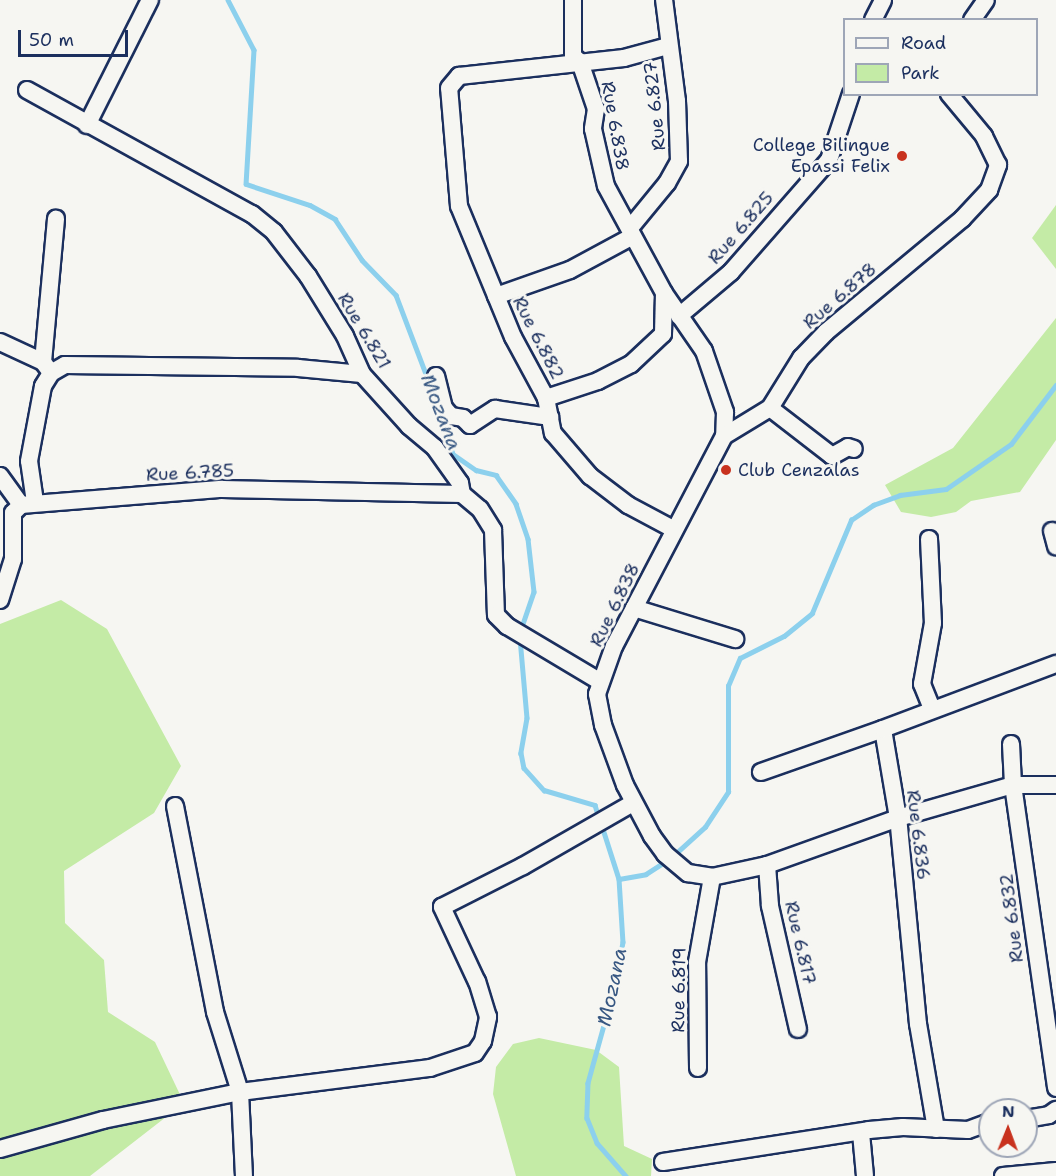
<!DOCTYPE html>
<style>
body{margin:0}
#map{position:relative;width:1056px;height:1176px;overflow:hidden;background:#f6f6f2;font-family:"Shantell Sans",sans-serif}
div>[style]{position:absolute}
.green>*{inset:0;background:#c4eba6}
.stream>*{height:4.5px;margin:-2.25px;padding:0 2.25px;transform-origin:2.25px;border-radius:2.25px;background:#8cd0ed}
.roads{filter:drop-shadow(2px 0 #1b2f5e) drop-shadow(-2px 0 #1b2f5e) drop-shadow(0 2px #1b2f5e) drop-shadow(0 -2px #1b2f5e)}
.minor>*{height:16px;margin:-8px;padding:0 8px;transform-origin:8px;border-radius:8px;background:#f6f6f2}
.dots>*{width:16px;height:16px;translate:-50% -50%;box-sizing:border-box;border:3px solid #f6f6f2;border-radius:50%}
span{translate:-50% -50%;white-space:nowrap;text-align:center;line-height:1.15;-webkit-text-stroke:6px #f6f6f2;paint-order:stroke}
.street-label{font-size:18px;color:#1b2f5e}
.poi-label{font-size:18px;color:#1b2f5e}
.right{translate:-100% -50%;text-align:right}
.left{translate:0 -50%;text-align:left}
.water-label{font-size:20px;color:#375782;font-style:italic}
.legend{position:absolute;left:843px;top:18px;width:195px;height:78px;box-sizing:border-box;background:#f6f6f2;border:2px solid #9ea6b7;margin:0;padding:8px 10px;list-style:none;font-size:18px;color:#1b2f5e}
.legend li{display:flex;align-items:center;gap:12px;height:30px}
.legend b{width:30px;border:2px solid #9ea6b7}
.north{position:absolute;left:978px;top:1098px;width:60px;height:60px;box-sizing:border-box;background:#f6f6f2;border:2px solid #9ea6b7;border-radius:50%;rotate:1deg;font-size:16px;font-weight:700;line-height:24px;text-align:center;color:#1b2f5e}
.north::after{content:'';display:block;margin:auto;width:21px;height:27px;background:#c8321e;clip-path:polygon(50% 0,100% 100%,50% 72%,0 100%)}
.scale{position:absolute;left:18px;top:30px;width:110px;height:27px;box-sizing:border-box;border:3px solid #1b2f5e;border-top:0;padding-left:8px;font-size:18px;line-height:21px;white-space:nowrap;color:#1b2f5e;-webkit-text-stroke:4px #f6f6f2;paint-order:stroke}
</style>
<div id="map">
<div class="green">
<div style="clip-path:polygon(1056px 205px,1056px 269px,1032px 238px)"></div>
<div style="clip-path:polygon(1056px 318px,1056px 440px,1020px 492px,971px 501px,956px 512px,931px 517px,901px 512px,885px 485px,953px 448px)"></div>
<div style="clip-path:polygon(61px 600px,107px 629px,181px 766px,154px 813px,64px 871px,65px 923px,104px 960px,108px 1012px,155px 1042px,184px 1103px,90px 1176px,0 1176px,0 624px)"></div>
<div style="clip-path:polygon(539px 1038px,596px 1050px,619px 1067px,624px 1146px,652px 1159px,651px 1176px,516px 1176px,493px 1094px,496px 1067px,513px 1044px)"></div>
</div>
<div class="stream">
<div style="left:228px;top:0;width:56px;rotate:62.5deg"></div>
<div style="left:254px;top:50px;width:134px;rotate:93.4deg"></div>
<div style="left:246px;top:184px;width:67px;rotate:18.2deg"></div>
<div style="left:310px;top:205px;width:29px;rotate:29deg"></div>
<div style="left:335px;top:219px;width:49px;rotate:56.6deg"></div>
<div style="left:362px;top:260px;width:49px;rotate:45.8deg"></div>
<div style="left:396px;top:295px;width:102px;rotate:69.2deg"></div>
<div style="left:441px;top:415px;width:41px;rotate:72.9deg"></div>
<div style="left:453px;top:454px;width:28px;rotate:35deg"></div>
<div style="left:476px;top:470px;width:21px;rotate:14deg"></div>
<div style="left:496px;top:475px;width:35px;rotate:55deg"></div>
<div style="left:516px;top:504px;width:37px;rotate:71deg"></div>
<div style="left:528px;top:539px;width:53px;rotate:83.5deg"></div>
<div style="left:534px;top:592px;width:40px;rotate:108.9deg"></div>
<div style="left:520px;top:638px;width:80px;rotate:85deg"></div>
<div style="left:527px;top:718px;width:36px;rotate:100deg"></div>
<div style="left:521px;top:753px;width:15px;rotate:79deg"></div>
<div style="left:524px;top:768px;width:30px;rotate:48deg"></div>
<div style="left:544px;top:790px;width:53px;rotate:16.4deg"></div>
<div style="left:595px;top:805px;width:14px;rotate:73deg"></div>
<div style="left:602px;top:826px;width:56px;rotate:72.2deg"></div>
<div style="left:619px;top:879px;width:63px;rotate:86.4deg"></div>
<div style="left:623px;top:942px;width:41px;rotate:99.9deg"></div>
<div style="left:616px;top:982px;width:105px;rotate:105.5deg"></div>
<div style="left:588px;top:1083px;width:35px;rotate:92deg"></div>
<div style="left:587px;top:1118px;width:27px;rotate:68deg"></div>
<div style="left:597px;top:1143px;width:44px;rotate:48.7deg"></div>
<div style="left:673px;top:856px;width:43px;rotate:-42.2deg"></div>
<div style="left:705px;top:827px;width:42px;rotate:-56.7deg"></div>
<div style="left:728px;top:792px;width:106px;rotate:-90deg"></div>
<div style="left:728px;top:686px;width:30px;rotate:-67deg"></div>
<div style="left:740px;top:658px;width:49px;rotate:-26.6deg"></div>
<div style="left:784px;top:636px;width:36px;rotate:-39deg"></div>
<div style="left:812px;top:613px;width:101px;rotate:-67.2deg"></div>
<div style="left:851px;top:520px;width:27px;rotate:-34deg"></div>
<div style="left:873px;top:505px;width:29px;rotate:-20deg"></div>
<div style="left:900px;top:495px;width:46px;rotate:-7.4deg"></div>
<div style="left:946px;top:489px;width:79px;rotate:-34.7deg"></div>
<div style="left:1011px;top:444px;width:74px;rotate:-52.7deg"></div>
<div style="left:619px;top:879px;width:27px;rotate:-10deg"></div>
<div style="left:646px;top:874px;width:24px;rotate:-33deg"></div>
</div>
<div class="roads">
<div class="minor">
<div style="left:573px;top:0;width:56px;rotate:90deg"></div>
<div style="left:573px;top:56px;width:9px;rotate:41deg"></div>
<div style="left:580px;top:62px;width:50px;rotate:71.2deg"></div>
<div style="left:596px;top:109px;width:20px;rotate:99deg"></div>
<div style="left:593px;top:129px;width:58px;rotate:77.2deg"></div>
<div style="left:606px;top:186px;width:122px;rotate:61.5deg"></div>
<div style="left:664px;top:293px;width:70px;rotate:55.4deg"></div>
<div style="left:704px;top:351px;width:65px;rotate:71deg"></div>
<div style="left:725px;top:412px;width:24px;rotate:92deg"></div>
<div style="left:724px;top:436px;width:237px;rotate:117.6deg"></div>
<div style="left:614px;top:646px;width:51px;rotate:109.5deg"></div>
<div style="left:597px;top:694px;width:32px;rotate:79deg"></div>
<div style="left:603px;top:725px;width:64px;rotate:69.9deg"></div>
<div style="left:625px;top:785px;width:58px;rotate:62.1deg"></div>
<div style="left:652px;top:836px;width:22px;rotate:54deg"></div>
<div style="left:665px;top:854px;width:30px;rotate:40deg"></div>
<div style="left:688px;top:873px;width:24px;rotate:9deg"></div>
<div style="left:712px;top:877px;width:56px;rotate:-12.3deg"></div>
<div style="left:767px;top:865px;width:139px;rotate:-19.7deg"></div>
<div style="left:898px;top:818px;width:120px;rotate:-16deg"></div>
<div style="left:1013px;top:785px;width:43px"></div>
<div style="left:873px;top:20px;width:22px;rotate:-63deg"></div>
<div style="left:972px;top:20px;width:24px;rotate:-55deg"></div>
<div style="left:27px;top:90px;width:257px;rotate:28.9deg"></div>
<div style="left:252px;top:214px;width:28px;rotate:39deg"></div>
<div style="left:274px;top:232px;width:56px;rotate:52.3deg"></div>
<div style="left:308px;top:276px;width:70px;rotate:58.3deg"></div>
<div style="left:345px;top:336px;width:42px;rotate:65.9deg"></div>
<div style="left:362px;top:374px;width:70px;rotate:47.9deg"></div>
<div style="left:409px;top:426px;width:34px;rotate:40deg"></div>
<div style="left:435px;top:448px;width:43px;rotate:54.5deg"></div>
<div style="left:460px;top:483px;width:11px;rotate:80deg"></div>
<div style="left:462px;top:494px;width:23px;rotate:40deg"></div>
<div style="left:480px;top:509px;width:25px;rotate:58deg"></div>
<div style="left:493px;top:530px;width:85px;rotate:88deg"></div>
<div style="left:496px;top:615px;width:16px;rotate:45deg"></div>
<div style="left:507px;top:626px;width:109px;rotate:30.8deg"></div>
<div style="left:87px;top:125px;width:140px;rotate:-63.3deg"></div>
<div style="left:630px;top:228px;width:58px;rotate:-50.6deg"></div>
<div style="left:667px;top:183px;width:25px;rotate:-61deg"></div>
<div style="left:679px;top:161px;width:60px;rotate:-91.9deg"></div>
<div style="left:677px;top:101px;width:102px;rotate:-97.3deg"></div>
<div style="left:664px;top:293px;width:41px;rotate:91.4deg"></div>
<div style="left:663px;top:334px;width:44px;rotate:136.8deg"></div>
<div style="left:631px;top:364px;width:37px;rotate:153deg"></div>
<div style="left:598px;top:381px;width:55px;rotate:161.9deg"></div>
<div style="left:546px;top:398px;width:36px;rotate:79deg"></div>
<div style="left:553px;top:433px;width:57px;rotate:49.3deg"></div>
<div style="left:590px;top:476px;width:48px;rotate:37.3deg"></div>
<div style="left:628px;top:505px;width:51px;rotate:28.1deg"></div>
<div style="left:496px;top:296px;width:78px;rotate:-19.4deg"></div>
<div style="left:570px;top:270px;width:69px;rotate:-28.4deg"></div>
<div style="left:679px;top:316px;width:68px;rotate:-40.2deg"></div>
<div style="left:731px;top:272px;width:149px;rotate:-48.8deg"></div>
<div style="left:829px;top:160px;width:70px;rotate:-71.6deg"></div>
<div style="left:0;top:342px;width:47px;rotate:24.9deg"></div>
<div style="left:43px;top:362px;width:10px;rotate:53deg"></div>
<div style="left:43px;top:362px;width:144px;rotate:-84.8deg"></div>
<div style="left:436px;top:376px;width:33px;rotate:76deg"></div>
<div style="left:444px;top:408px;width:11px;rotate:49deg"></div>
<div style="left:451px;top:416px;width:12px;rotate:9deg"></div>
<div style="left:463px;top:418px;width:10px;rotate:45deg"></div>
<div style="left:470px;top:425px;width:30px;rotate:-33deg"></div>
<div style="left:495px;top:409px;width:56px;rotate:8.3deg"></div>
<div style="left:546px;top:398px;width:69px;rotate:-118.4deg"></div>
<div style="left:513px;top:337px;width:142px;rotate:-112.4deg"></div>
<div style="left:459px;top:206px;width:118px;rotate:-94.8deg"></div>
<div style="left:449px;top:88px;width:16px;rotate:-50deg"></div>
<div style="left:459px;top:76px;width:166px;rotate:-6.2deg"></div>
<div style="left:624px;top:58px;width:46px;rotate:-15.3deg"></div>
<div style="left:770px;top:408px;width:78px;rotate:37.7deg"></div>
<div style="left:832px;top:456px;width:18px;rotate:-29deg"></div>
<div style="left:848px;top:447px;width:6px;rotate:18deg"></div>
<div style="left:724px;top:436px;width:54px;rotate:-31.3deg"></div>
<div style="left:770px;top:408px;width:59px;rotate:-58.2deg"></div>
<div style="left:801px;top:358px;width:36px;rotate:-46deg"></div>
<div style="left:826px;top:332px;width:177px;rotate:-39.7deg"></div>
<div style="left:962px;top:219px;width:40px;rotate:-47deg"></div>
<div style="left:989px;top:190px;width:27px;rotate:-70deg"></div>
<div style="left:998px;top:165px;width:32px;rotate:-116deg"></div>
<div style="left:984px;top:136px;width:55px;rotate:-129.8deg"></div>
<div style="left:0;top:476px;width:36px;rotate:54deg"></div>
<div style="left:35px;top:502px;width:41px;rotate:-98.3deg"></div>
<div style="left:29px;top:461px;width:76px;rotate:-79.4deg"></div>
<div style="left:43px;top:386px;width:15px;rotate:-58deg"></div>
<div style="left:51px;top:373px;width:16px;rotate:-30deg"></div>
<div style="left:65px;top:365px;width:233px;rotate:0.7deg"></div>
<div style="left:298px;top:368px;width:64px;rotate:5.4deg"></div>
<div style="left:1052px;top:531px;width:16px;rotate:75deg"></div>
<div style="left:929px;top:539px;width:84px;rotate:87.3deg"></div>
<div style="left:933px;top:623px;width:62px;rotate:100.2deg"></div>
<div style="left:922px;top:684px;width:27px;rotate:68deg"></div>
<div style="left:0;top:600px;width:43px;rotate:-72.4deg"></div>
<div style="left:13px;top:559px;width:46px;rotate:-90deg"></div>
<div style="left:13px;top:513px;width:11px;rotate:-45deg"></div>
<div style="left:21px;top:505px;width:202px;rotate:-4.6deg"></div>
<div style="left:222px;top:489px;width:240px;rotate:1.2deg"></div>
<div style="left:634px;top:608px;width:106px;rotate:17.1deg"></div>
<div style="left:1011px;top:744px;width:41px;rotate:87.2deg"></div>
<div style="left:1013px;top:785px;width:306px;rotate:81.9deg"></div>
<div style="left:761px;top:772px;width:129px;rotate:-19.4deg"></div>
<div style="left:175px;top:806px;width:210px;rotate:79deg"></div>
<div style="left:215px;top:1012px;width:84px;rotate:72.6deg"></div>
<div style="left:240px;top:1092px;width:84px;rotate:87.3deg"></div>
<div style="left:767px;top:865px;width:41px;rotate:85.8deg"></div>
<div style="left:770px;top:906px;width:126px;rotate:77.2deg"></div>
<div style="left:698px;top:1068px;width:106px;rotate:-90.5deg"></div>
<div style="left:697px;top:962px;width:86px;rotate:-80deg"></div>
<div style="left:1026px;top:1119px;width:23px;rotate:-10deg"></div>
<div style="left:1049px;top:1115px;width:9px;rotate:-36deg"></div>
<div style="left:936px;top:1129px;width:107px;rotate:-99.7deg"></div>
<div style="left:918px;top:1024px;width:207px;rotate:-95.5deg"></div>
<div style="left:898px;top:818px;width:90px;rotate:-99.6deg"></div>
<div style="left:883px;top:729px;width:185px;rotate:-20.6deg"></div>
<div style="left:861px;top:1133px;width:43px;rotate:84.7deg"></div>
<div style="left:0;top:1149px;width:107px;rotate:-15.7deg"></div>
<div style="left:103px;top:1120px;width:140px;rotate:-11.6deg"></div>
<div style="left:240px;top:1092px;width:192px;rotate:-7.2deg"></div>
<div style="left:430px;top:1068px;width:47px;rotate:-18.4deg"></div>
<div style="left:475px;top:1053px;width:14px;rotate:-56deg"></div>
<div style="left:483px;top:1041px;width:25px;rotate:-78deg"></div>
<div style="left:488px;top:1017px;width:37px;rotate:-107deg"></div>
<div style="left:477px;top:982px;width:83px;rotate:-115deg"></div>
<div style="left:442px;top:907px;width:91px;rotate:-26.8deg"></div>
<div style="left:523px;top:866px;width:127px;rotate:-29.8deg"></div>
<div style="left:663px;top:1162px;width:208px;rotate:-8.8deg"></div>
<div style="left:869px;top:1130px;width:34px;rotate:-5deg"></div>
<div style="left:903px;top:1127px;width:65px;rotate:2.6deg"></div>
<div style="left:968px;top:1130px;width:23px;rotate:-20deg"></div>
<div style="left:1003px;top:1176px;width:53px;rotate:-5.4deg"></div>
</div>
</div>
<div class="dots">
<div style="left:902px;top:156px;background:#c8321e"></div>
<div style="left:726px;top:470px;background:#c8321e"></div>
</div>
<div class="street-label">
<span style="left:655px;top:106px;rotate:-96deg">Rue 6.827</span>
<span style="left:615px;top:126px;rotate:80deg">Rue 6.838</span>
<span style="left:741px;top:228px;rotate:-49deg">Rue 6.825</span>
<span style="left:840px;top:296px;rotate:-41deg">Rue 6.878</span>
<span style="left:364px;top:331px;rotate:59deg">Rue 6.821</span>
<span style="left:538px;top:338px;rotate:63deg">Rue 6.882</span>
<span style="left:190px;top:473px;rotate:-3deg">Rue 6.785</span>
<span style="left:615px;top:605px;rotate:-64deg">Rue 6.838</span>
<span style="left:918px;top:835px;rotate:83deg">Rue 6.836</span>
<span style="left:1012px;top:918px;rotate:-97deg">Rue 6.832</span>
<span style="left:800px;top:943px;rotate:77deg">Rue 6.817</span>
<span style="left:679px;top:990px;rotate:-89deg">Rue 6.819</span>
</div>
<div class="poi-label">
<span class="right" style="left:890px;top:156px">College Bilingue<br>Epassi Felix</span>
<span class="left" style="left:738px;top:470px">Club Cenzalas</span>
</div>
<div class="water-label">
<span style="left:441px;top:412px;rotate:69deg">Mozana</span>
<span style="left:612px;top:987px;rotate:-78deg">Mozana</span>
</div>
<ul class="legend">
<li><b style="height:8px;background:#f6f6f2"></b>Road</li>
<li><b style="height:16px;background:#c4eba6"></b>Park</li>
</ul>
<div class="north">N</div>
<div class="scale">50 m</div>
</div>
